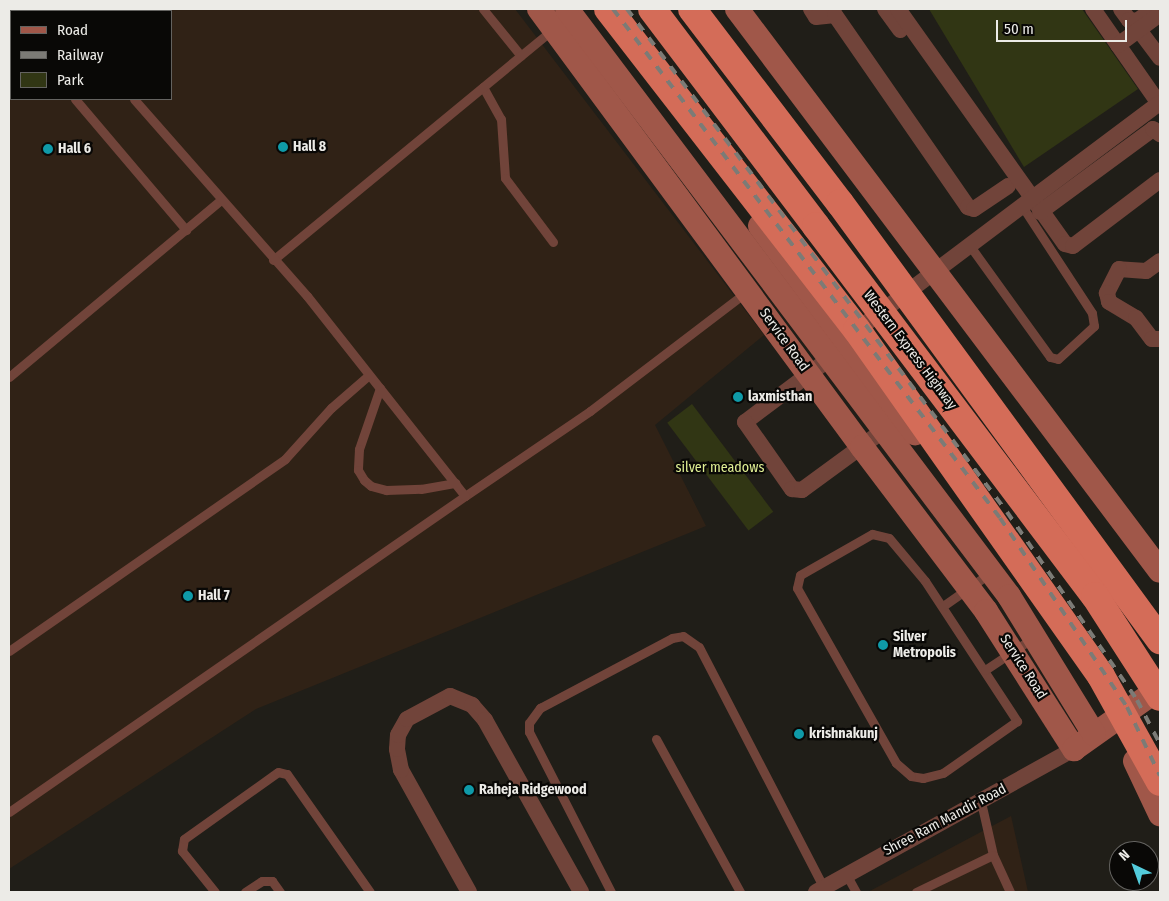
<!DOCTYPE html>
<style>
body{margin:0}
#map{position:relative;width:1169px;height:901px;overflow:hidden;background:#201e18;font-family:"Fira Sans Condensed",sans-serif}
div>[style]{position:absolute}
.commercial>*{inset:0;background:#302216}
.green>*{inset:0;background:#313614;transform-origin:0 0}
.service>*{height:9px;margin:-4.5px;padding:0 4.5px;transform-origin:4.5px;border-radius:4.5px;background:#71443a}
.minor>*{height:16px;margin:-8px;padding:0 8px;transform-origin:8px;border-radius:8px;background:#71443a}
.secondary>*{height:24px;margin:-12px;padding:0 12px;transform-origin:12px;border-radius:12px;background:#a05749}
.trunk>*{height:28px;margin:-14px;padding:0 14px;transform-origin:14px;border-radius:14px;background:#d46c58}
.rail>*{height:4px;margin-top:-2px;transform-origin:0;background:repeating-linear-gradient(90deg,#7c7b76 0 9px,transparent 0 18px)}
.trunk-bridge>*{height:28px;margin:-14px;padding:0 14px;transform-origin:14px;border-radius:14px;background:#d46c58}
.dots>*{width:14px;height:14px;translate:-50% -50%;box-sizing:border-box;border:2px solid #090806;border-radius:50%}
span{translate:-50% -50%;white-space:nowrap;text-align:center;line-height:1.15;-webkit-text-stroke:4.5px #090806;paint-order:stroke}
.poi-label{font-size:14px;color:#ecebe7;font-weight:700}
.left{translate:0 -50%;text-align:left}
.street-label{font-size:14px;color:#ecebe7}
.park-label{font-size:14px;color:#dfee93}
.frame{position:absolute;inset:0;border:10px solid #ecebe7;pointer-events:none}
.legend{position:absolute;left:10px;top:10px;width:162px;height:90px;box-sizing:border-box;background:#090806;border:1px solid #646360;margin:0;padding:6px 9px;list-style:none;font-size:15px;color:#ecebe7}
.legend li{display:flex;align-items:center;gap:10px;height:25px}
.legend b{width:25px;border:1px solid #646360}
.north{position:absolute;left:1109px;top:841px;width:50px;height:50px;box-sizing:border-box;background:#090806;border:1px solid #646360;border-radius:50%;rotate:318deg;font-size:14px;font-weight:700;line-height:20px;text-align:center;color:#ecebe7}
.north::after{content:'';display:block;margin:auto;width:18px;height:22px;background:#53cbdb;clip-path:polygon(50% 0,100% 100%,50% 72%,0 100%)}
.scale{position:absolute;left:996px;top:20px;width:131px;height:22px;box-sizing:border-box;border:2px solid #ecebe7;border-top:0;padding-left:6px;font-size:15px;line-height:18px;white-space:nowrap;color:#ecebe7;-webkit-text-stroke:4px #090806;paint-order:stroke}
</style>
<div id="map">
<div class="commercial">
<div style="clip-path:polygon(evenodd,9px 9px,515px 9px,764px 335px,655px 425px,706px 526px,256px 709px,9px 869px,9px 9px,11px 11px,171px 11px,171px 99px,11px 99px,11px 11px)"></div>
<div style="clip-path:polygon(1011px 816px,1028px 892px,868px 892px)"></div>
</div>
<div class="green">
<div style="clip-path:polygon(929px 9px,1082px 9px,1138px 89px,1024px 167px)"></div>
<div style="left:692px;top:404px;width:135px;height:31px;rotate:53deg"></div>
</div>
<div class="service">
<div style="left:57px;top:9px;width:3px;rotate:45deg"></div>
<div style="left:483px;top:9px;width:60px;rotate:51deg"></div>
<div style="left:15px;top:11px;width:2px;rotate:-63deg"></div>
<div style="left:483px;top:87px;width:37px;rotate:61deg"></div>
<div style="left:501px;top:119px;width:59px;rotate:86.1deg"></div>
<div style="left:505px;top:178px;width:80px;rotate:53.1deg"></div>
<div style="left:75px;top:99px;width:172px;rotate:49.7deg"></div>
<div style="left:970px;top:246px;width:137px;rotate:54.2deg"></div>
<div style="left:1050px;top:357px;width:8px;rotate:14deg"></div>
<div style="left:1058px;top:359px;width:49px;rotate:-42.5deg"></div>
<div style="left:1094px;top:326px;width:13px;rotate:-99deg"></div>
<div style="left:1092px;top:313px;width:128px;rotate:-123.2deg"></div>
<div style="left:273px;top:260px;width:363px;rotate:-39.5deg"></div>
<div style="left:9px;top:377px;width:276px;rotate:-39.9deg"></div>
<div style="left:380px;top:388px;width:65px;rotate:109deg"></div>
<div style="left:359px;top:449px;width:21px;rotate:93deg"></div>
<div style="left:358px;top:470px;width:12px;rotate:59deg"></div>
<div style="left:364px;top:480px;width:9px;rotate:41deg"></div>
<div style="left:371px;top:486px;width:16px;rotate:15deg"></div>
<div style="left:386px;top:490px;width:35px;rotate:-2deg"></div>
<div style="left:421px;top:489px;width:35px;rotate:-10deg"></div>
<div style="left:465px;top:496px;width:151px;rotate:-34.2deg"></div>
<div style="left:590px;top:411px;width:196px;rotate:-37.3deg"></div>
<div style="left:872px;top:534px;width:17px;rotate:13deg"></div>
<div style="left:889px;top:538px;width:56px;rotate:50.1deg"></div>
<div style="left:925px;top:581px;width:168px;rotate:56.7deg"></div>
<div style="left:1017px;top:721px;width:90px;rotate:144.9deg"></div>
<div style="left:943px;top:773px;width:21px;rotate:166deg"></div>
<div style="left:923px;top:778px;width:12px;rotate:-171deg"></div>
<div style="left:911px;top:776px;width:20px;rotate:-139deg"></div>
<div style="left:896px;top:763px;width:201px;rotate:-119.5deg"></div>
<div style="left:797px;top:588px;width:13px;rotate:-77deg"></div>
<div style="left:800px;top:575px;width:83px;rotate:-29.7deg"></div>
<div style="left:943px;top:606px;width:57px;rotate:-35.1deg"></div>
<div style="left:9px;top:651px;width:336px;rotate:-34.8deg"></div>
<div style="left:285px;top:459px;width:69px;rotate:-48deg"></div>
<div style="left:331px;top:408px;width:50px;rotate:-41deg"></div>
<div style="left:985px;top:670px;width:58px;rotate:-33.7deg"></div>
<div style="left:656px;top:739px;width:175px;rotate:61.2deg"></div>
<div style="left:981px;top:802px;width:54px;rotate:77.2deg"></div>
<div style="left:993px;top:855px;width:41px;rotate:65.3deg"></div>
<div style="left:9px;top:812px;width:555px;rotate:-34.72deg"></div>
<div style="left:465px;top:496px;width:255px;rotate:-128.3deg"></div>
<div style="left:307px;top:296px;width:262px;rotate:-131.3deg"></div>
<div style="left:846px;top:874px;width:21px;rotate:61deg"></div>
<div style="left:215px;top:892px;width:53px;rotate:-128.8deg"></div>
<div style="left:182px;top:851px;width:12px;rotate:-81deg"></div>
<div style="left:184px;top:839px;width:115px;rotate:-35.5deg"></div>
<div style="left:278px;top:772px;width:9px;rotate:13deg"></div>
<div style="left:287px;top:774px;width:144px;rotate:54.9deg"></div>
<div style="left:245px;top:892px;width:20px;rotate:-33deg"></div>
<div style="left:262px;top:881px;width:10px"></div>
<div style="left:272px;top:881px;width:14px;rotate:54deg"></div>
<div style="left:611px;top:892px;width:180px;rotate:-117.1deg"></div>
<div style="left:529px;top:732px;width:9px;rotate:-90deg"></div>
<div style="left:529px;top:723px;width:19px;rotate:-54deg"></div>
<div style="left:540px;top:708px;width:149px;rotate:-27.9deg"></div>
<div style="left:672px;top:638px;width:11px;rotate:-10deg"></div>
<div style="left:683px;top:636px;width:19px;rotate:35deg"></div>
<div style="left:699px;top:647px;width:271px;rotate:62.6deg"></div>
<div style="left:916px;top:892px;width:85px;rotate:-25.7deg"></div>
</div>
<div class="minor">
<div style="left:811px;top:9px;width:9px;rotate:58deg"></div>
<div style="left:816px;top:17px;width:19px;rotate:-6deg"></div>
<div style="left:835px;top:15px;width:234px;rotate:55.3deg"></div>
<div style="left:968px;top:207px;width:6px;rotate:18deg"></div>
<div style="left:974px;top:209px;width:41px;rotate:-34.1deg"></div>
<div style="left:885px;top:9px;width:26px;rotate:54deg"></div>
<div style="left:898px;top:9px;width:288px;rotate:54.6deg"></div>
<div style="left:1065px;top:244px;width:8px;rotate:14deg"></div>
<div style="left:1073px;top:246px;width:109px;rotate:-37.2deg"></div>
<div style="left:1093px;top:9px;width:117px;rotate:55.1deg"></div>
<div style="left:1121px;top:9px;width:14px;rotate:54deg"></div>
<div style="left:1129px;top:20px;width:8px;rotate:7deg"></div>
<div style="left:1137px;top:21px;width:17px;rotate:-36deg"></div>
<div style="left:1139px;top:30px;width:35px;rotate:53deg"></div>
<div style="left:1118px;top:45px;width:52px;rotate:-36.4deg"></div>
<div style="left:1040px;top:212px;width:140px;rotate:-36.3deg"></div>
<div style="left:1153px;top:129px;width:9px;rotate:36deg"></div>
<div style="left:1160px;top:261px;width:17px;rotate:144deg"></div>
<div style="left:1146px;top:271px;width:27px;rotate:-176deg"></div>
<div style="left:1119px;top:269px;width:27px;rotate:117deg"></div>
<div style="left:1107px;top:293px;width:9px;rotate:77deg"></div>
<div style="left:1109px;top:302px;width:31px;rotate:31deg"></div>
<div style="left:1136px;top:318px;width:26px;rotate:53deg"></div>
<div style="left:1152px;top:339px;width:8px"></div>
<div style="left:857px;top:330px;width:378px;rotate:-36.9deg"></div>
<div style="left:829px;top:359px;width:105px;rotate:143.1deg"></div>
<div style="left:745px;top:422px;width:82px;rotate:55deg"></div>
<div style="left:792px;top:489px;width:10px;rotate:6deg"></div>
<div style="left:802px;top:490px;width:102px;rotate:-36.2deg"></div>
<div style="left:469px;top:892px;width:140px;rotate:-119.1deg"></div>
<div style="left:401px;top:770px;width:21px;rotate:-101deg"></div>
<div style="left:397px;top:749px;width:14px;rotate:-86deg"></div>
<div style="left:398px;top:735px;width:18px;rotate:-61deg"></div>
<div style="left:407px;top:719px;width:49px;rotate:-28.1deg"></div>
<div style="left:450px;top:696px;width:24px;rotate:22deg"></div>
<div style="left:472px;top:705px;width:20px;rotate:49deg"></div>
<div style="left:485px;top:720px;width:197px;rotate:60.8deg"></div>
<div style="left:816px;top:892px;width:295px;rotate:-29deg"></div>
</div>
<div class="secondary">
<div style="left:539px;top:9px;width:544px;rotate:53.59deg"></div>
<div style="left:862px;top:447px;width:206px;rotate:52.9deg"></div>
<div style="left:986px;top:611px;width:164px;rotate:57.5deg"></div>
<div style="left:1074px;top:749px;width:105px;rotate:-35.3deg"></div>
<div style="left:567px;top:9px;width:735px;rotate:53.02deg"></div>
<div style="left:1009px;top:596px;width:162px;rotate:58.4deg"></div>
<div style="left:737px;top:9px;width:703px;rotate:53.03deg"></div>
<div style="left:760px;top:226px;width:259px;rotate:53.2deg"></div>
<div style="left:1135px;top:761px;width:59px;rotate:64.7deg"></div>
</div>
<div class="trunk">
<div style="left:608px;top:9px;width:406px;rotate:52.2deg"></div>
<div style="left:857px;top:330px;width:423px;rotate:54.8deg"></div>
<div style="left:1101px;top:676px;width:121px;rotate:60.9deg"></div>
<div style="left:652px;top:9px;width:272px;rotate:52.9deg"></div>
<div style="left:692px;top:9px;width:244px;rotate:52.7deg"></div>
</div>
<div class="rail">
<div style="left:613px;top:9px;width:639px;rotate:52.75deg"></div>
<div style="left:1000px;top:518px;width:228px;rotate:56.1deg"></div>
<div style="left:1127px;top:707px;width:76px;rotate:64.4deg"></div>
<div style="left:627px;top:9px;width:630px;rotate:52.93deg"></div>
<div style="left:1007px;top:512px;width:229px;rotate:55.3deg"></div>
<div style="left:1137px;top:700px;width:50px;rotate:62.4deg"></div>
</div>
<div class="trunk-bridge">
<div style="left:840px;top:203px;width:542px;rotate:53.79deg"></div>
<div style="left:816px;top:226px;width:463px;rotate:53deg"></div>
<div style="left:1095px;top:596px;width:120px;rotate:57.2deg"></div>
</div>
<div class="dots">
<div style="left:283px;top:147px;background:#0f9aa8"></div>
<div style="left:48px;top:149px;background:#0f9aa8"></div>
<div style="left:738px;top:397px;background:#0f9aa8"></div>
<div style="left:188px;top:596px;background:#0f9aa8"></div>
<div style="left:883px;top:645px;background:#0f9aa8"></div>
<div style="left:799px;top:734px;background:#0f9aa8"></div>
<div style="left:469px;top:790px;background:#0f9aa8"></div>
</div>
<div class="poi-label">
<span class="left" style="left:293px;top:147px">Hall 8</span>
<span class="left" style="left:58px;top:149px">Hall 6</span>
<span class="left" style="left:748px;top:397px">laxmisthan</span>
<span class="left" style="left:198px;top:596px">Hall 7</span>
<span class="left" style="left:893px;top:645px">Silver<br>Metropolis</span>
<span class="left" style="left:809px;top:734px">krishnakunj</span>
<span class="left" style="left:479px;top:790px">Raheja Ridgewood</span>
</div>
<div class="street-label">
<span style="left:784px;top:340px;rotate:54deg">Service Road</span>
<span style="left:910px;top:350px;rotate:53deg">Western Express Highway</span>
<span style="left:1023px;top:667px;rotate:57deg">Service Road</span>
<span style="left:945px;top:820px;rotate:-28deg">Shree Ram Mandir Road</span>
</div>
<div class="park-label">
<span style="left:720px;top:468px">silver meadows</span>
</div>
<div class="frame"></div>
<ul class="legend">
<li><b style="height:6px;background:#a05749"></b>Road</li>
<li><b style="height:6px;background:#7c7b76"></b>Railway</li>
<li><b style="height:14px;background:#313614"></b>Park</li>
</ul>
<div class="north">N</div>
<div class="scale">50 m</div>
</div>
